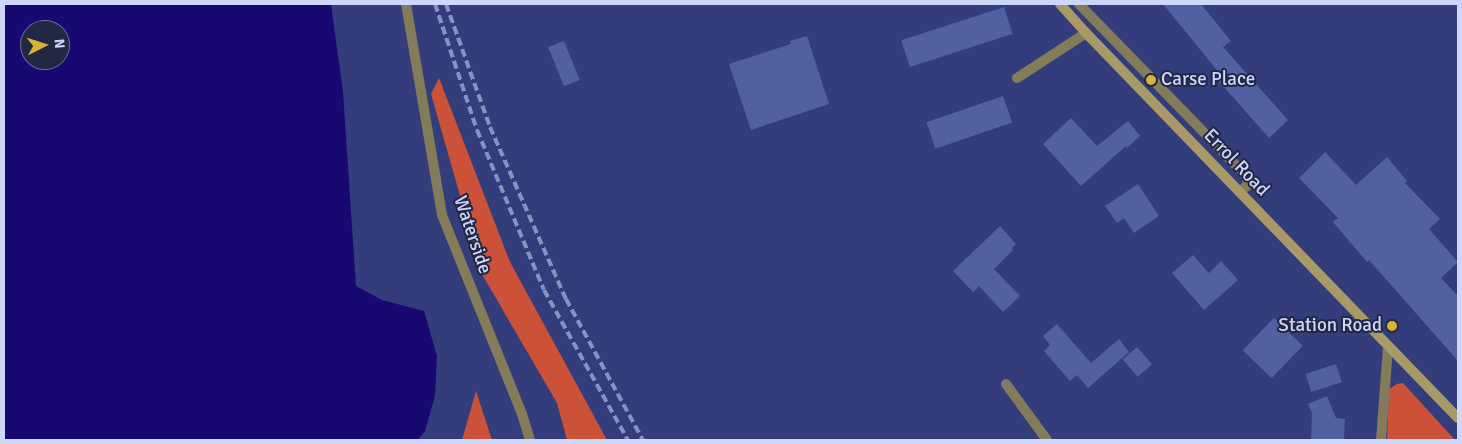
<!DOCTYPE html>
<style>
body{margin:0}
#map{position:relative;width:1462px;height:444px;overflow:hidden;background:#333d7b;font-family:Signika,sans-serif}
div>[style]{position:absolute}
.forest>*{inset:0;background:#cb5238}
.water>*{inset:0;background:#180972}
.building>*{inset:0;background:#525fa0;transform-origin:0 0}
.lane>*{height:10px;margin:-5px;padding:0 5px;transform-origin:5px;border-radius:5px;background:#847b5b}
.street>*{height:10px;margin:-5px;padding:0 5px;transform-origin:5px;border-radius:5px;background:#847b5b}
.secondary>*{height:10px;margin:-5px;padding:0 5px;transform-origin:5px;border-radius:5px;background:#a89966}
.rail>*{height:4px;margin-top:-2px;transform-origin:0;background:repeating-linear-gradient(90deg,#8892c2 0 8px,transparent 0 12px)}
.dots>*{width:14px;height:14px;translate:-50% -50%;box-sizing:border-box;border:2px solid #222844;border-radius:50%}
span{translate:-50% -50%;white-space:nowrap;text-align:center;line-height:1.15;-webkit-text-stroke:4px #222844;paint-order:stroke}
.poi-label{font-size:19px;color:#cdd7fc}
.left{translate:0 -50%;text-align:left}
.right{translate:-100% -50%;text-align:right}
.street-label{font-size:19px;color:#cdd7fc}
.frame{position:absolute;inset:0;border:5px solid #cdd7fc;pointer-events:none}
.north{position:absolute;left:20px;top:20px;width:50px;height:50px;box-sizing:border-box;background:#222844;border:1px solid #666e8e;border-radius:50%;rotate:85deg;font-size:14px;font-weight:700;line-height:20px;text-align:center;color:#cdd7fc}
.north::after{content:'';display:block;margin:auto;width:18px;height:22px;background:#d6b534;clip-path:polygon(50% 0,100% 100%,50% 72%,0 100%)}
</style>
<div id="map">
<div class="forest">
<div style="clip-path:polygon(439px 78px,510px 262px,607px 440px,567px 440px,557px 403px,483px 276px,431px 94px)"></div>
<div style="clip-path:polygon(1403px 383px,1455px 440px,1387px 440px,1389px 389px,1397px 384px)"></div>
<div style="clip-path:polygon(476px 391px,492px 440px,462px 440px)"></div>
</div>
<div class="water">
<div style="clip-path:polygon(evenodd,4px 4px,331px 4px,343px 92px,356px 286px,382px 300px,424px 311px,437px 356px,435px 396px,425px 431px,418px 440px,4px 440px,4px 4px,30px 30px,60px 30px,60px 60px,30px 60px,30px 30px)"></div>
</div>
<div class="building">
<div style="clip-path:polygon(1163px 4px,1201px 4px,1231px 41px,1223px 47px,1288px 120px,1269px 138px,1216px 78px,1220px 74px)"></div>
<div style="left:1004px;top:7px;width:28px;height:108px;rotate:72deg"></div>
<div style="clip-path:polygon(807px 36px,829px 104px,751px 130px,729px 64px,791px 44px,790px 41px)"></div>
<div style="left:564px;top:41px;width:42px;height:17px;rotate:68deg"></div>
<div style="left:1003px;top:96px;width:28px;height:81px;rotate:71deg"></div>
<div style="clip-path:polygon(1071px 118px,1097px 146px,1128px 121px,1140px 136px,1127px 148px,1126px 146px,1081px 186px,1043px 144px)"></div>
<div style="clip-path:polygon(1325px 152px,1356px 185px,1387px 157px,1407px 181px,1405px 183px,1440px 219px,1429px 229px,1458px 262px,1441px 278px,1458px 296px,1458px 361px,1369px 260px,1367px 262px,1333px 222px,1338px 218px,1299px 178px)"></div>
<div style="clip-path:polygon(1138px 184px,1159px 216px,1134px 233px,1124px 218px,1117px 223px,1105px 206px)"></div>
<div style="clip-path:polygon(1000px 226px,1016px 244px,1012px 248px,1013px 250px,994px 269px,1020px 296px,1003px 312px,979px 286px,973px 292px,953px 271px)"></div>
<div style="clip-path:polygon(1193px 255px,1209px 273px,1221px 261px,1238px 280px,1204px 310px,1172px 273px)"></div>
<div style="left:1274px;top:318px;width:40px;height:45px;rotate:44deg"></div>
<div style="clip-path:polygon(1057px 324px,1091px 363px,1119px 339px,1129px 352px,1088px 388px,1077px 375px,1070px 381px,1044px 351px,1050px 345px,1043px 336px)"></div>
<div style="left:1137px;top:347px;width:23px;height:19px;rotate:49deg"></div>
<div style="left:1336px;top:364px;width:19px;height:32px;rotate:72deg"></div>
<div style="clip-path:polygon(1327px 396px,1336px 418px,1345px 419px,1344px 440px,1311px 440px,1312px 413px,1308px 404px)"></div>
</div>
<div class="lane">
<div style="left:1079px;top:4px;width:241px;rotate:45.8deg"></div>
<div style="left:1247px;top:177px;width:8px;rotate:83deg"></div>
<div style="left:1248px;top:185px;width:11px;rotate:142deg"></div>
</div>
<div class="street">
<div style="left:406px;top:4px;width:214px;rotate:80.3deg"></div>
<div style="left:442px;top:215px;width:214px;rotate:68.1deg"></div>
<div style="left:522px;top:414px;width:27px;rotate:73deg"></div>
<div style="left:1017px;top:78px;width:82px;rotate:-33.1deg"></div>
<div style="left:1006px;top:384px;width:69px;rotate:53.8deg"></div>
<div style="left:1381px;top:440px;width:94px;rotate:-85.7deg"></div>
</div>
<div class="secondary">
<div style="left:1060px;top:4px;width:39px;rotate:48deg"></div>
<div style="left:1086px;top:33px;width:535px;rotate:45.98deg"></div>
</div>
<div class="rail">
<div style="left:435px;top:4px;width:133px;rotate:71.6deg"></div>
<div style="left:477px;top:130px;width:173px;rotate:67.3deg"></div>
<div style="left:544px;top:290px;width:172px;rotate:60.8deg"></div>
<div style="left:446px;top:4px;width:131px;rotate:70.3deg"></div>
<div style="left:490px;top:127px;width:188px;rotate:66.2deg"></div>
<div style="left:566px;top:299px;width:161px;rotate:61.4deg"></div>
</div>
<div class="dots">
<div style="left:1151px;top:80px;background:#d6b534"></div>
<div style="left:1392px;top:326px;background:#d6b534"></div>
</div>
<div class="poi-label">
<span class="left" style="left:1161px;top:80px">Carse Place</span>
<span class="right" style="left:1382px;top:326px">Station Road</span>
</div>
<div class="street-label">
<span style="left:1236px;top:163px;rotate:46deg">Errol Road</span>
<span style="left:472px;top:235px;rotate:71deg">Waterside</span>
</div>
<div class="frame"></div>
<div class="north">N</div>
</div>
